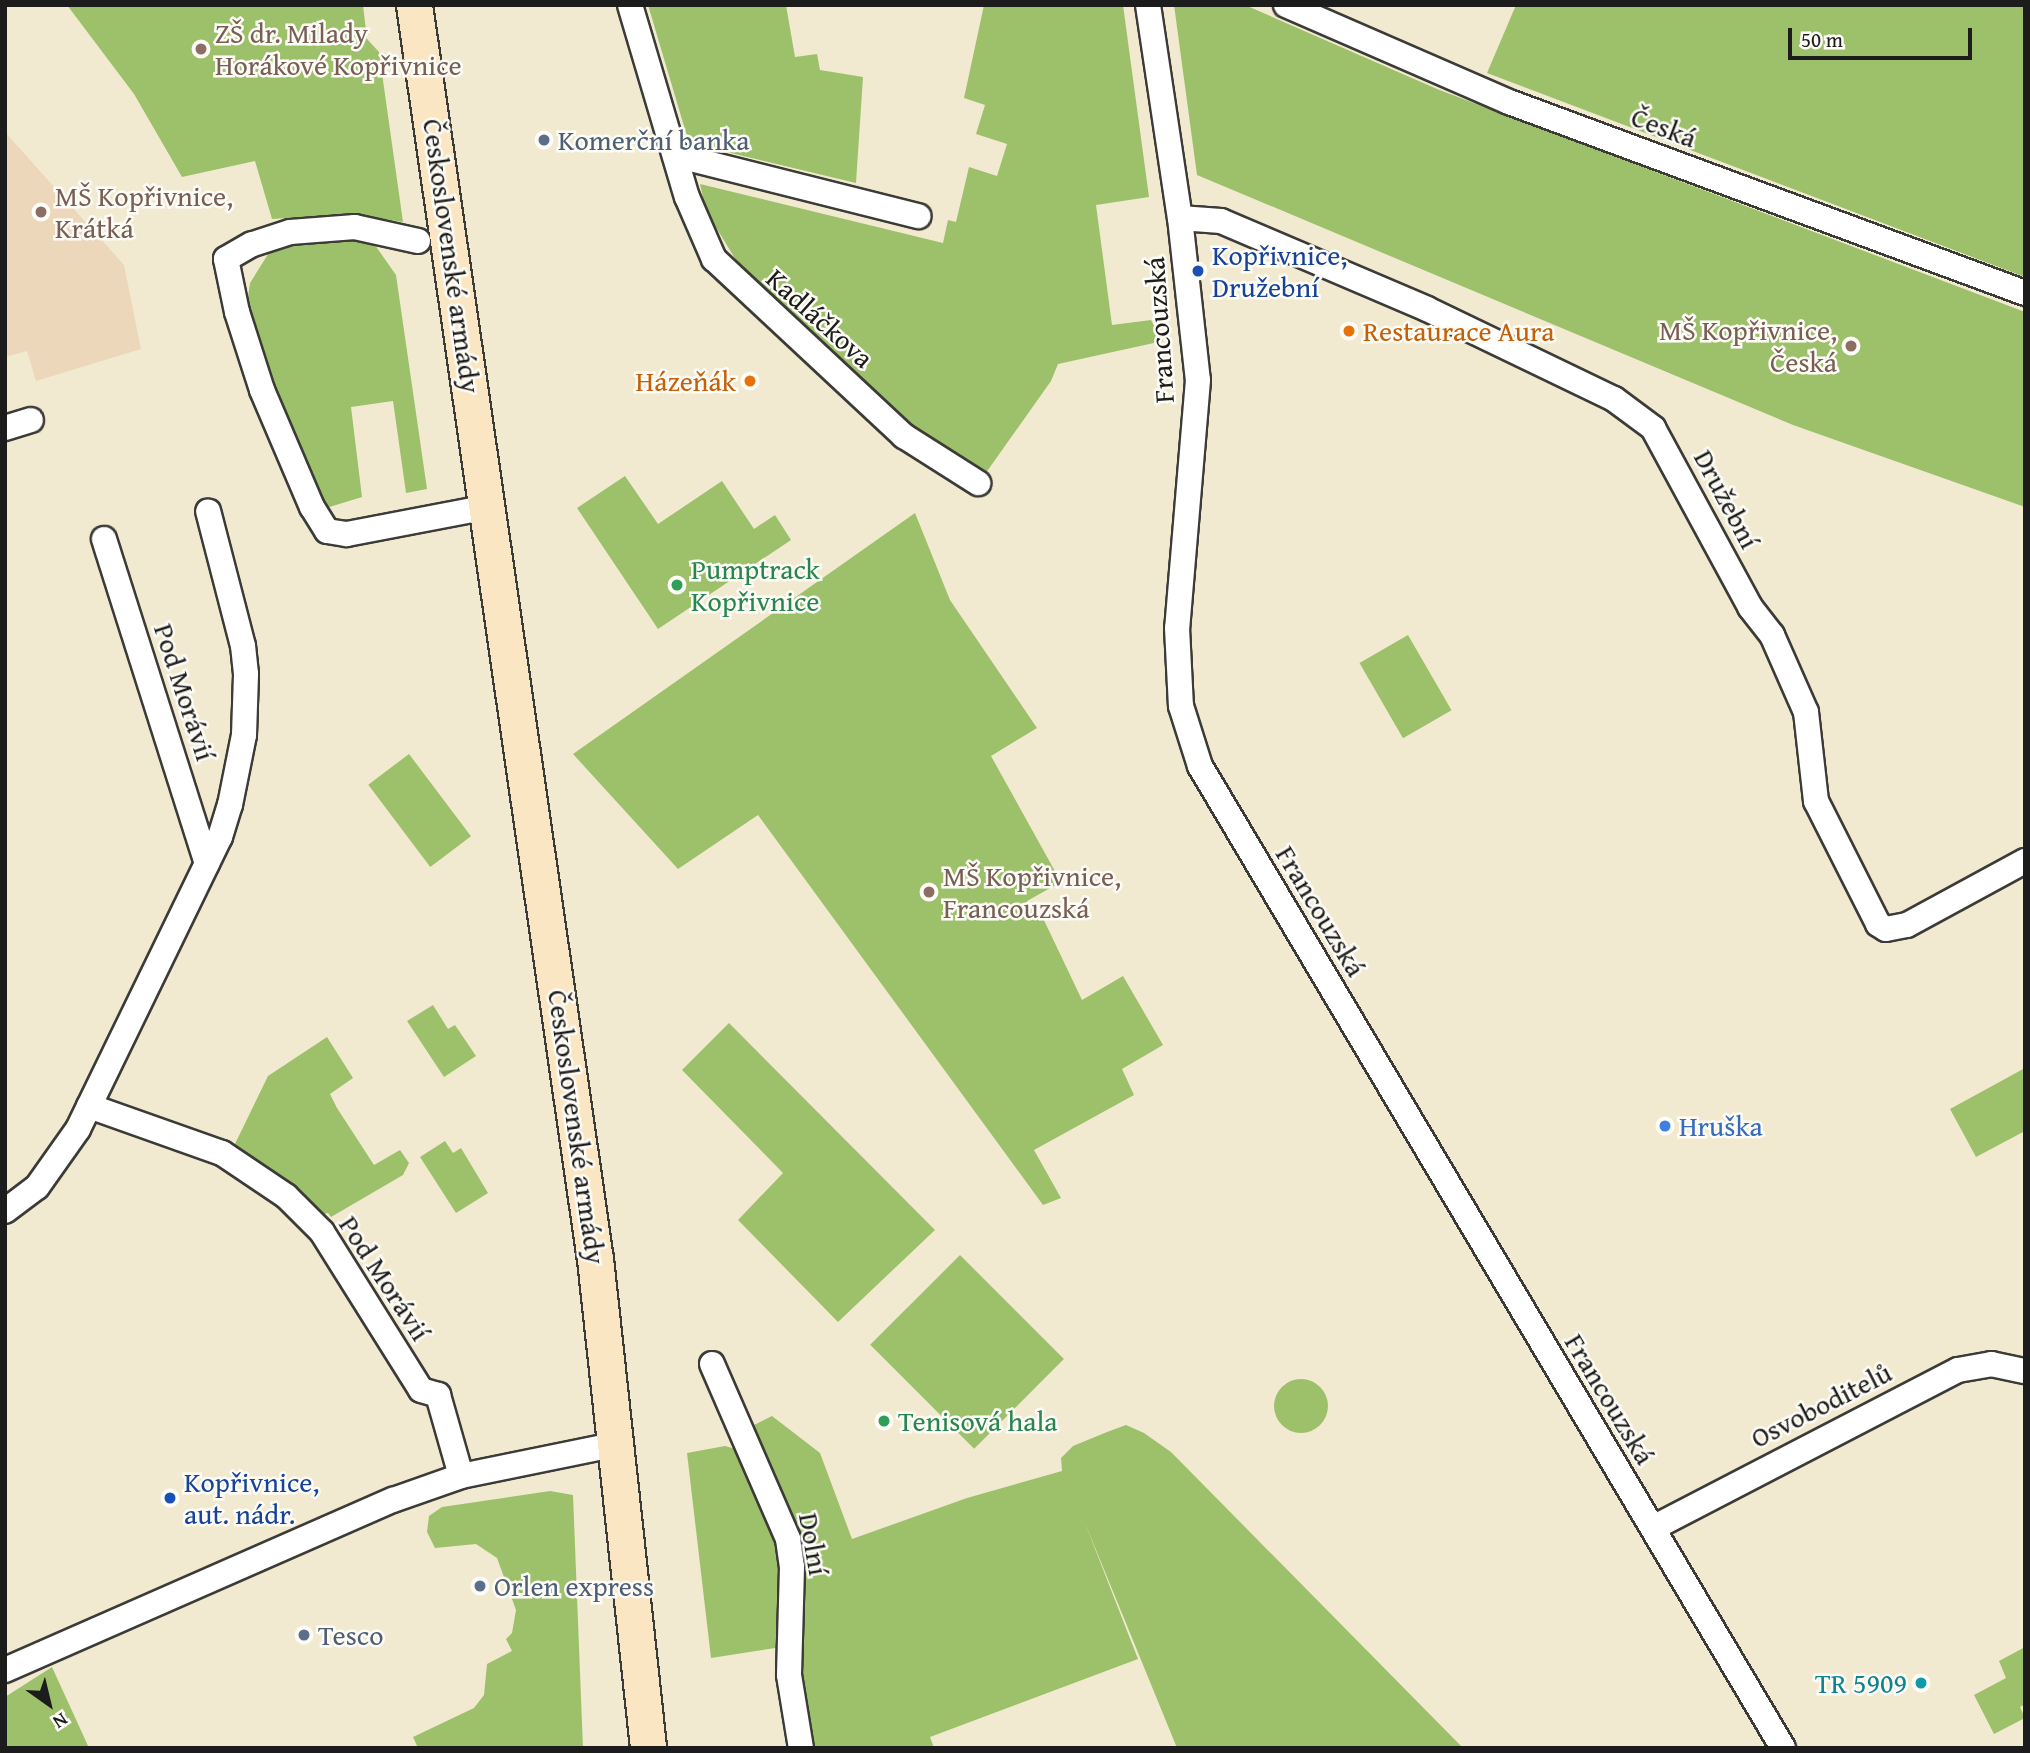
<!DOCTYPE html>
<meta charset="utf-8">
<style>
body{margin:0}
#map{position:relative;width:2030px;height:1753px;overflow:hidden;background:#f1ead1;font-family:"Gentium Book Plus",serif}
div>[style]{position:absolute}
.built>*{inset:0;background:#ecd7ba}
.green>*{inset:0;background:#9dc16a;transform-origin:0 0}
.round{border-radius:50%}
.roads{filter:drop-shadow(2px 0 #3c3b37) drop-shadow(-2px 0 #3c3b37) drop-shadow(0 2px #3c3b37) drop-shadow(0 -2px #3c3b37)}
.minor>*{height:24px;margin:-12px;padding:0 12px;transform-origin:12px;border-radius:12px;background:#fff}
.secondary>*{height:35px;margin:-17.5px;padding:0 17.5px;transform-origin:17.5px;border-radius:17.5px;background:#fbe6c3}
.dots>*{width:19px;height:19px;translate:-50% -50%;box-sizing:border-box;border:4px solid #fdfcf7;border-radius:50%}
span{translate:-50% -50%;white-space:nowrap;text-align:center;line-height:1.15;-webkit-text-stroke:5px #fdfcf7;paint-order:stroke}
.education-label{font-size:28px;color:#785e54}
.left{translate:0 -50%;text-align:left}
.right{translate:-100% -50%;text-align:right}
.street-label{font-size:28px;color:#1c1c1c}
.service-label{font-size:28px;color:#4e5e75}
.transit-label{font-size:28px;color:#164399}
.food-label{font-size:28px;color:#c56008}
.leisure-label{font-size:28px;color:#27864d}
.shop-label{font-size:28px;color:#366cbe}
.culture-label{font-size:28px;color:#0d838f}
.frame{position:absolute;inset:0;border:7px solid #1c1c1c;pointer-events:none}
.north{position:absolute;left:14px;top:1669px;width:70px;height:70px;-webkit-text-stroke:5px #fdfcf7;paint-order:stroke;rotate:146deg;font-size:19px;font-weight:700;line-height:28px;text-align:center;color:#1c1c1c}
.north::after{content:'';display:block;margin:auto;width:24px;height:32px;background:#1c1c1c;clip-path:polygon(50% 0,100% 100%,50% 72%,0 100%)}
.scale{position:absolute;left:1788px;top:28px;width:184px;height:32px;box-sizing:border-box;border:4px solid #1c1c1c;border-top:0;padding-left:9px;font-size:21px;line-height:24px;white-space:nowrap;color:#1c1c1c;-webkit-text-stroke:5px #fdfcf7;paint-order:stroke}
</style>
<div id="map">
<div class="built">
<div style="clip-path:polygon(5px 132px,124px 265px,141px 349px,36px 381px,27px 351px,5px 357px)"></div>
</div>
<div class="green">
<div style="clip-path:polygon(67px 5px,363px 5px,367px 39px,379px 52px,403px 222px,352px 214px,272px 219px,255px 161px,182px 177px,134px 94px)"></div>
<div style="clip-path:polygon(648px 5px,786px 5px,795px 57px,817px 54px,820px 70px,863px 77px,856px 183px,689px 143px)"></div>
<div style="clip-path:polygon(984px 5px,1123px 5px,1149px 197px,1096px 205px,1112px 325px,1151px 320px,1163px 341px,1058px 364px,1051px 381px,983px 477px,912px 424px,739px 265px,706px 211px,700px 184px,943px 243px,948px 220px,956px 222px,969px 167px,997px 176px,1007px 144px,976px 134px,985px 105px,964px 98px)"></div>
<div style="clip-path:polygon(1174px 5px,1245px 5px,1437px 89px,2025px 312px,2025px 507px,1793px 425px,1197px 175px)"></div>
<div style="clip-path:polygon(1516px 5px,2025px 5px,2025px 277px,1487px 73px)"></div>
<div style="clip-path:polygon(370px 238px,396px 275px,427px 489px,406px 493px,393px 401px,351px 407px,362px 497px,323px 509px,271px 383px,247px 304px,250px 283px,270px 251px,281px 245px,314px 239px)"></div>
<div style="clip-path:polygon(625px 476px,658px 524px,722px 481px,754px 529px,775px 515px,791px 540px,658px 629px,577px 508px)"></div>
<div style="clip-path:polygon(915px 513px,950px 600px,1037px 728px,991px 756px,1061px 882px,1027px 901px,1036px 914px,1046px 909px,1048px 913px,1042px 916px,1082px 1000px,1123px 976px,1163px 1045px,1122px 1069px,1134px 1095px,1034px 1150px,1061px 1198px,1043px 1205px,758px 815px,678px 869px,573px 754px)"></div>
<div style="left:1408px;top:635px;width:87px;height:56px;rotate:60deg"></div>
<div style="left:409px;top:754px;width:103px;height:51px;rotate:53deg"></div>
<div style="clip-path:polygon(433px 1005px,448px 1029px,455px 1025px,476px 1056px,444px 1077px,407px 1021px)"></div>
<div style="clip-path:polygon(729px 1023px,935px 1230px,838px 1322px,738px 1220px,783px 1173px,682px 1070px)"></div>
<div style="clip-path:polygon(327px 1037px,353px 1078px,330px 1094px,337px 1108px,374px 1165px,400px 1150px,409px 1163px,403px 1175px,331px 1217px,328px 1213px,320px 1215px,273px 1172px,233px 1148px,268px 1076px)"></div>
<div style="clip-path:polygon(2025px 1068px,2025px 1131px,1976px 1157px,1950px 1109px)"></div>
<div style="clip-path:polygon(445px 1141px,453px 1153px,461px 1148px,488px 1193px,456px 1213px,420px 1157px)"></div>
<div style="left:960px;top:1255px;width:147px;height:127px;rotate:45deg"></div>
<div class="round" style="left:1274px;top:1379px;width:54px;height:54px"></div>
<div style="clip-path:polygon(772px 1416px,820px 1453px,852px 1539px,967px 1498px,1062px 1471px,1061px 1458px,1073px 1446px,1107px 1432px,1126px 1425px,1144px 1433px,1171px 1452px,1463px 1748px,1177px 1748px,1085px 1523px,1138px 1659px,930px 1737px,934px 1748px,814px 1748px,800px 1702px,804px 1548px,754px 1425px)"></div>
<div style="clip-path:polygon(725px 1446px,743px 1451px,766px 1498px,783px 1568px,782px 1647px,711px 1658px,687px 1453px)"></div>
<div style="clip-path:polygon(550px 1491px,573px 1495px,583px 1748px,418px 1748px,413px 1737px,474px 1708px,484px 1695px,487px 1664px,512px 1651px,506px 1639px,512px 1633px,516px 1610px,497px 1558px,476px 1544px,435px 1548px,427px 1532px,429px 1516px,442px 1507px)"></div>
<div style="clip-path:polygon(2025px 1647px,2025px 1704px,2020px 1707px,2025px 1718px,1994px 1734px,1974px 1695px,2006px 1678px,1999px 1661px)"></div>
<div style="clip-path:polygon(52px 1667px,89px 1748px,5px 1748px,5px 1697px)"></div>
</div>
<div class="roads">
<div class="minor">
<div style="left:630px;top:5px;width:200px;rotate:73.5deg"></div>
<div style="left:687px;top:197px;width:68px;rotate:66.5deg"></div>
<div style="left:714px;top:259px;width:260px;rotate:43deg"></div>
<div style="left:904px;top:436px;width:88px;rotate:32.4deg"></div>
<div style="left:1148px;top:5px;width:215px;rotate:81.5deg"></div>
<div style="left:1180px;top:218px;width:163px;rotate:83.7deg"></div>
<div style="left:1198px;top:380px;width:249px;rotate:94.8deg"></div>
<div style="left:1177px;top:628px;width:78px;rotate:87.1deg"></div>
<div style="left:1181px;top:706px;width:63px;rotate:72.4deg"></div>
<div style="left:1200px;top:766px;width:1142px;rotate:59.3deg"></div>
<div style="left:1286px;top:5px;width:243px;rotate:23.5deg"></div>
<div style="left:1509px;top:102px;width:550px;rotate:20.31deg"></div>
<div style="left:675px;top:155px;width:251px;rotate:14.1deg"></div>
<div style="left:1180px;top:218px;width:41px;rotate:4.2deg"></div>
<div style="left:1221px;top:221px;width:224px;rotate:23.1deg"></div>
<div style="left:1427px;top:309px;width:208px;rotate:25.7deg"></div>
<div style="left:1614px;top:399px;width:49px;rotate:36.6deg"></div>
<div style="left:1653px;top:428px;width:204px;rotate:61.5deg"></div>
<div style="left:1750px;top:607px;width:36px;rotate:52deg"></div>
<div style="left:1772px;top:635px;width:84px;rotate:66.2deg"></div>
<div style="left:1806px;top:712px;width:90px;rotate:83.6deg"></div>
<div style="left:1816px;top:801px;width:138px;rotate:63.2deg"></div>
<div style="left:1878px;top:924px;width:9px;rotate:32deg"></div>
<div style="left:1886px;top:929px;width:21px;rotate:-11deg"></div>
<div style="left:1907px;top:925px;width:134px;rotate:-28.5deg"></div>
<div style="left:418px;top:241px;width:65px;rotate:-167.5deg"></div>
<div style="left:355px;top:227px;width:65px;rotate:175.6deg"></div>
<div style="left:290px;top:232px;width:40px;rotate:162deg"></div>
<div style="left:252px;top:244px;width:30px;rotate:150deg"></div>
<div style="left:226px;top:259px;width:54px;rotate:78.3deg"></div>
<div style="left:237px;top:312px;width:82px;rotate:72.2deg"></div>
<div style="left:262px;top:390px;width:127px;rotate:66.9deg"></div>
<div style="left:312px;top:507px;width:28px;rotate:58deg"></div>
<div style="left:327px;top:531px;width:20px;rotate:9deg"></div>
<div style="left:347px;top:534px;width:145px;rotate:-10.8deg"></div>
<div style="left:5px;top:428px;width:27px;rotate:-17deg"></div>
<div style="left:104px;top:539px;width:340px;rotate:72.4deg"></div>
<div style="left:89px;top:1106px;width:141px;rotate:19.5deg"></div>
<div style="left:222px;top:1153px;width:77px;rotate:33.9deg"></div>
<div style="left:286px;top:1196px;width:51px;rotate:45deg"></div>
<div style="left:322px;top:1232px;width:186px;rotate:57.9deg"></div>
<div style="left:421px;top:1390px;width:18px;rotate:16deg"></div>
<div style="left:438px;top:1395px;width:84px;rotate:74.1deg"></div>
<div style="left:5px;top:1211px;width:40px;rotate:-37deg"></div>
<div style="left:37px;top:1187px;width:71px;rotate:-54.7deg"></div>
<div style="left:78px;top:1129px;width:325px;rotate:-64.1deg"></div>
<div style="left:220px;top:837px;width:34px;rotate:-73deg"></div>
<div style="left:230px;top:805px;width:71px;rotate:-78.7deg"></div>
<div style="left:244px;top:735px;width:61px;rotate:-88.1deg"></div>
<div style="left:246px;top:674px;width:28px;rotate:-96deg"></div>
<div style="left:243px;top:646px;width:139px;rotate:-104.5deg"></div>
<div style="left:712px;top:1364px;width:191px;rotate:66.5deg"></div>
<div style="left:788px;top:1539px;width:28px;rotate:82deg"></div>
<div style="left:792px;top:1567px;width:108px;rotate:91.6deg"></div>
<div style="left:789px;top:1675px;width:74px;rotate:80.7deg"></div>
<div style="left:1653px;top:1528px;width:343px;rotate:-27.4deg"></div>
<div style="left:1958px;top:1370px;width:34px;rotate:-10deg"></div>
<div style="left:1991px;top:1364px;width:35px;rotate:12deg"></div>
<div style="left:5px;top:1670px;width:424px;rotate:-23.7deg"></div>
<div style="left:393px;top:1500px;width:72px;rotate:-19.4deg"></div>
<div style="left:461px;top:1476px;width:160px;rotate:-11.5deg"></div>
</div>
<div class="secondary">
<div style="left:414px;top:5px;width:1267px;rotate:81.79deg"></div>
<div style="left:595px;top:1259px;width:492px;rotate:83.8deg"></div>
</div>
</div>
<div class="dots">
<div style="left:201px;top:49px;background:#8d6e63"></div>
<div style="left:544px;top:140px;background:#5c6f8a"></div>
<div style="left:41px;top:212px;background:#8d6e63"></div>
<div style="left:1198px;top:271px;background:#1a4fb4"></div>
<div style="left:1349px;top:331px;background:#e8710a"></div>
<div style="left:1851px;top:346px;background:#8d6e63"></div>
<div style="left:750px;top:381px;background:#e8710a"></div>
<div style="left:677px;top:585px;background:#2e9e5b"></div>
<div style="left:929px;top:892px;background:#8d6e63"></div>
<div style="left:1665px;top:1126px;background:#3f7fe0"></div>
<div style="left:884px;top:1421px;background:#2e9e5b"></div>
<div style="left:170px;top:1498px;background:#1a4fb4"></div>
<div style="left:480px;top:1586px;background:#5c6f8a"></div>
<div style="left:304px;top:1635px;background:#5c6f8a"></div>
<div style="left:1921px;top:1683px;background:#0f9aa8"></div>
</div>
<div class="education-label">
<span class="left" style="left:215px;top:49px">ZŠ dr. Milady<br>Horákové Kopřivnice</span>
<span class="left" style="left:55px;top:212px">MŠ Kopřivnice,<br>Krátká</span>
<span class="right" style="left:1837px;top:346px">MŠ Kopřivnice,<br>Česká</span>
<span class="left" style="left:943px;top:892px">MŠ Kopřivnice,<br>Francouzská</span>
</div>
<div class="street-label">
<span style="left:1664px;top:127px;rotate:21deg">Česká</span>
<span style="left:452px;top:256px;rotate:82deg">Československé armády</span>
<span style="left:820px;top:318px;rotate:42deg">Kadláčkova</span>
<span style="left:1159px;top:330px;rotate:-94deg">Francouzská</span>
<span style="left:1727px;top:499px;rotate:62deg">Družební</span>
<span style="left:185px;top:692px;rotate:72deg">Pod Morávií</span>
<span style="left:1321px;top:911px;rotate:59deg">Francouzská</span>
<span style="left:577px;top:1127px;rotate:82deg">Československé armády</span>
<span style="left:385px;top:1278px;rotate:57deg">Pod Morávií</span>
<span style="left:1610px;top:1399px;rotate:59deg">Francouzská</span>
<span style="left:1821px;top:1405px;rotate:-27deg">Osvoboditelů</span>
<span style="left:814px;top:1544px;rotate:80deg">Dolní</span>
</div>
<div class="service-label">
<span class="left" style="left:558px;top:140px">Komerční banka</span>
<span class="left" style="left:494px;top:1586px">Orlen express</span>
<span class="left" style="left:318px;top:1635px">Tesco</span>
</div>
<div class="transit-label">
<span class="left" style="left:1212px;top:271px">Kopřivnice,<br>Družební</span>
<span class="left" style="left:184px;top:1498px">Kopřivnice,<br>aut. nádr.</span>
</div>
<div class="food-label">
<span class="left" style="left:1363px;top:331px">Restaurace Aura</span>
<span class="right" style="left:736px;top:381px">Házeňák</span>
</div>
<div class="leisure-label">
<span class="left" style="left:691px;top:585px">Pumptrack<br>Kopřivnice</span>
<span class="left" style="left:898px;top:1421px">Tenisová hala</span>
</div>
<div class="shop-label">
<span class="left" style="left:1679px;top:1126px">Hruška</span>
</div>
<div class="culture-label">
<span class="right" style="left:1907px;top:1683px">TR 5909</span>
</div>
<div class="frame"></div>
<div class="north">N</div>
<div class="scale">50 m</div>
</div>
